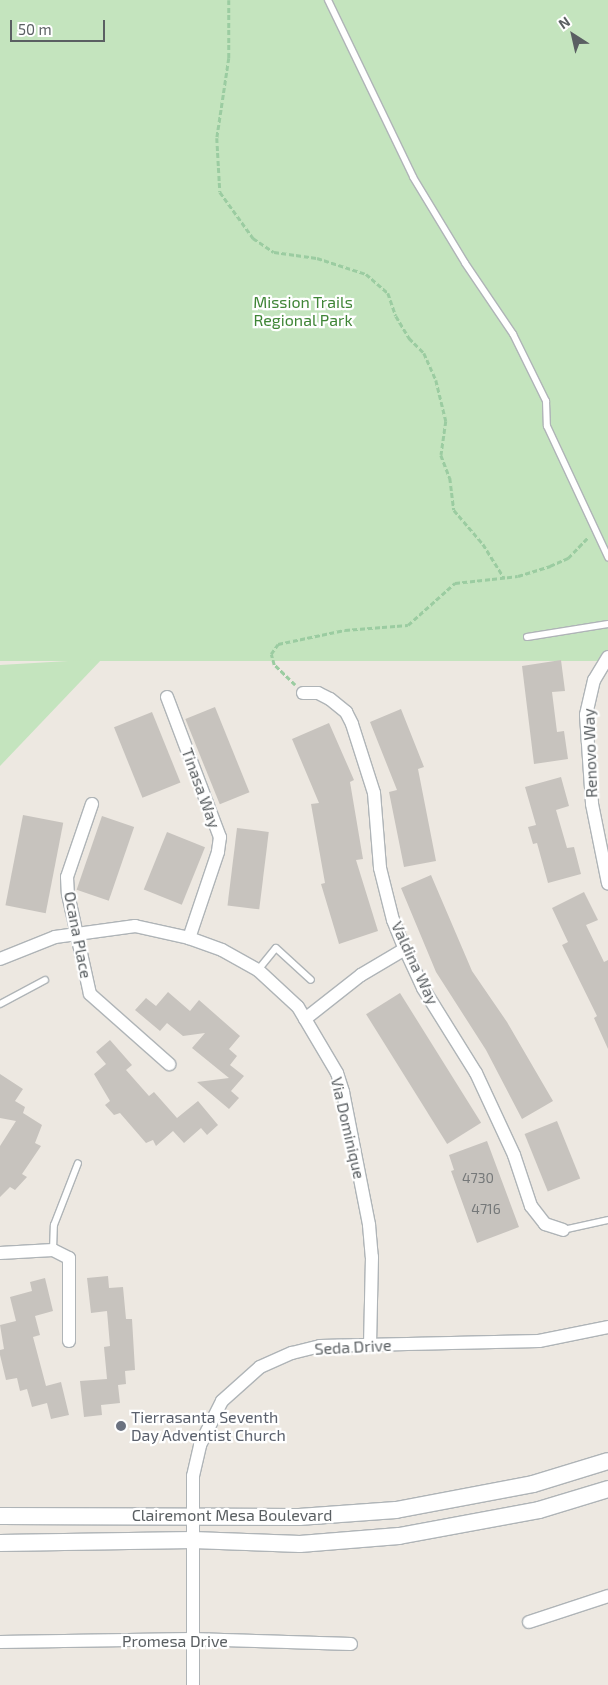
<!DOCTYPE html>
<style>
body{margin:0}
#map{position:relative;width:608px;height:1685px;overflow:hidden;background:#ede8e1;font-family:"Exo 2",sans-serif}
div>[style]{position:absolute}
.green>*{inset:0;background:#c4e4be;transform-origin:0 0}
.building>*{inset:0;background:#c7c3be;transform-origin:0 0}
.path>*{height:2.5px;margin-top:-1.25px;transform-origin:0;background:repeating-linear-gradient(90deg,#9bcca1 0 5px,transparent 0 7.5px)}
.roads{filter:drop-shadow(1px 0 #afb4b7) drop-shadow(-1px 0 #afb4b7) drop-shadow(0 1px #afb4b7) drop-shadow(0 -1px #afb4b7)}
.service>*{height:6px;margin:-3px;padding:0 3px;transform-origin:3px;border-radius:3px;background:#fff}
.minor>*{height:12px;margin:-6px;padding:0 6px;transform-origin:6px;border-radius:6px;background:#fff}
.tertiary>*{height:16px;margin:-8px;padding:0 8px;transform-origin:8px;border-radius:8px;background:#fff}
.dots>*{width:14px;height:14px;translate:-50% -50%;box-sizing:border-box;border:2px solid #fff;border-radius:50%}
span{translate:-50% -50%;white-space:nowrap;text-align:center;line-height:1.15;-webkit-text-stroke:4.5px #fff;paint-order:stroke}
.number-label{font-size:14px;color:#757879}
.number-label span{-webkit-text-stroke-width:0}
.park-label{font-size:16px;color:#3f8536}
.street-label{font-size:16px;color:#5a5f62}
.worship-label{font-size:16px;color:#5b616d}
.left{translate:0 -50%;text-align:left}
.north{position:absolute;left:548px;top:10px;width:50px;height:50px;-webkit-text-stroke:4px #fff;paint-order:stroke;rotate:325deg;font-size:14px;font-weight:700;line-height:20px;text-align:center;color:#5a5f62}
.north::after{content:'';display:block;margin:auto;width:18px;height:22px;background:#5a5f62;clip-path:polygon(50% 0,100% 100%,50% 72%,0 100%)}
.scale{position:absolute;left:10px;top:20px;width:95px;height:22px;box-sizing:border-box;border:2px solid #5a5f62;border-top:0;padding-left:6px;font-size:15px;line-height:18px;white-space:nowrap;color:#5a5f62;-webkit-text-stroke:4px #fff;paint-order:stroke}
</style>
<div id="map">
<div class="green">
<div style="left:0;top:0;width:608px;height:661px"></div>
<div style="clip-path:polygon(102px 659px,0 766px,0 665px)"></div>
</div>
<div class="building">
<div style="clip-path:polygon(561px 660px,565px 691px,552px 692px,557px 732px,564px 731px,568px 759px,534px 764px,522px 666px)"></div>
<div style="left:215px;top:707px;width:92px;height:32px;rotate:68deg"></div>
<div style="clip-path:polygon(401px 709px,424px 767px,418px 769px,436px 861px,404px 867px,389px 792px,397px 790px,370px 722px)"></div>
<div style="left:152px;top:712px;width:76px;height:41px;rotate:68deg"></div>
<div style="clip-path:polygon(329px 723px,354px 780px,350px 782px,363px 859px,356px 860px,378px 931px,339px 944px,321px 884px,325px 883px,311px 804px,319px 803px,292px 739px)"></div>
<div style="clip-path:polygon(561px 777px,569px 806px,556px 810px,567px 848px,574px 847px,581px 874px,548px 883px,537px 843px,533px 844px,528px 827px,536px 825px,525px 787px)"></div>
<div style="left:23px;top:815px;width:41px;height:92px;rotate:11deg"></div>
<div style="left:102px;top:816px;width:34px;height:78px;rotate:19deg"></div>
<div style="left:237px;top:828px;width:32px;height:78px;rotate:7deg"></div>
<div style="left:167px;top:832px;width:41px;height:62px;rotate:22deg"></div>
<div style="clip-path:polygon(431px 875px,472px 971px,507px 1022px,553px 1101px,522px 1119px,486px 1050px,436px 972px,401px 888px)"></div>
<div style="clip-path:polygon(584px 892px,598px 920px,586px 925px,604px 962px,608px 960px,608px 1049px,594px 1018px,597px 1016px,562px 945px,568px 942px,552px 908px)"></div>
<div style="clip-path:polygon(168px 992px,190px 1011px,199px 1000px,240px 1036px,229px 1049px,237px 1056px,230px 1065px,244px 1076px,231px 1091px,239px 1098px,229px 1109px,197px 1082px,229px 1078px,192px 1048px,205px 1033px,183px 1036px,167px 1023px,160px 1031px,135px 1010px,146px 998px,156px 1006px)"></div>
<div style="left:400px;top:993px;width:153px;height:40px;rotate:58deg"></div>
<div style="clip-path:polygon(110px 1040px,132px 1065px,126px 1070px,149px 1096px,154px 1092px,177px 1118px,198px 1101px,218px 1125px,207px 1135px,201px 1128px,184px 1143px,173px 1131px,156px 1146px,153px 1140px,146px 1143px,120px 1113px,114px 1115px,105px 1105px,110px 1101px,94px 1074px,106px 1064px,96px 1052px)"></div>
<div style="clip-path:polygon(0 1074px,23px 1089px,15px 1101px,25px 1107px,23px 1113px,42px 1125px,35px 1143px,41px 1146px,22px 1174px,27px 1177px,15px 1190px,10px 1187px,0 1197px,0 1146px,16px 1121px,0 1118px)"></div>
<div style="left:557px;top:1121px;width:62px;height:35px;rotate:68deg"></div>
<div style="clip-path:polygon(487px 1141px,519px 1227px,477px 1243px,451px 1171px,454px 1170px,449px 1155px)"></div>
<div style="clip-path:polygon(108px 1276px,109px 1288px,123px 1287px,126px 1319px,132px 1319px,135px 1370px,125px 1371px,126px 1384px,118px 1385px,120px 1403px,101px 1405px,102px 1415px,84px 1417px,80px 1381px,107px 1379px,104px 1347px,110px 1346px,107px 1311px,91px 1313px,87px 1278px)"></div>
<div style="clip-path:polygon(45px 1278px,53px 1311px,35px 1316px,40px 1335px,33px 1337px,46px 1386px,61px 1382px,69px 1415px,51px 1419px,47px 1403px,32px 1407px,27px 1389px,20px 1391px,17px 1378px,6px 1380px,0 1355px,0 1350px,4px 1349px,0 1325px,16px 1321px,10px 1297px,32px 1291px,30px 1282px)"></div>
</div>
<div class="path">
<div style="left:229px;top:0;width:58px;rotate:90deg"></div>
<div style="left:229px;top:58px;width:81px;rotate:98.5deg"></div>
<div style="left:217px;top:138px;width:54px;rotate:86.8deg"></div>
<div style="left:220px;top:192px;width:57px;rotate:54.3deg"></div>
<div style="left:253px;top:238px;width:25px;rotate:34deg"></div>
<div style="left:274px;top:252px;width:43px;rotate:7.9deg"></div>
<div style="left:317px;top:258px;width:52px;rotate:18.1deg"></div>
<div style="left:366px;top:274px;width:29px;rotate:41deg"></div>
<div style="left:388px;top:293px;width:24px;rotate:71deg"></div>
<div style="left:396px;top:316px;width:26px;rotate:59deg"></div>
<div style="left:409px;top:338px;width:21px;rotate:45deg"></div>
<div style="left:424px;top:353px;width:30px;rotate:66deg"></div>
<div style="left:436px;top:380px;width:42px;rotate:76.3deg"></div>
<div style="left:446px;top:421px;width:34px;rotate:98deg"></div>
<div style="left:441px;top:455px;width:25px;rotate:69deg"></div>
<div style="left:450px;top:478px;width:32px;rotate:83deg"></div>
<div style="left:454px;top:510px;width:45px;rotate:49.5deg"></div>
<div style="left:483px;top:544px;width:40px;rotate:58deg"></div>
<div style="left:295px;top:685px;width:29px;rotate:-136deg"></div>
<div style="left:274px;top:665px;width:11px;rotate:-105deg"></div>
<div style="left:271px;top:654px;width:12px;rotate:-55deg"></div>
<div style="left:278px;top:644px;width:68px;rotate:-11.8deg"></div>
<div style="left:345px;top:630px;width:63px;rotate:-4.5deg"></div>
<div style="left:408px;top:625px;width:63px;rotate:-41.8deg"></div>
<div style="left:455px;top:583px;width:63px;rotate:-6.3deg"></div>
<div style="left:518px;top:576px;width:34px;rotate:-17deg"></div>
<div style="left:550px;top:566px;width:20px;rotate:-24deg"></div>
<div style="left:568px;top:558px;width:30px;rotate:-46deg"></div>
</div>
<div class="roads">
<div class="service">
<div style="left:328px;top:0;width:196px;rotate:64.3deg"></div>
<div style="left:413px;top:177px;width:100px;rotate:58.8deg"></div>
<div style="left:465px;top:263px;width:86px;rotate:55.9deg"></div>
<div style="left:513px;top:334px;width:75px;rotate:63.8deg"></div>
<div style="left:546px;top:401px;width:25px;rotate:88deg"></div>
<div style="left:547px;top:426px;width:145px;rotate:65deg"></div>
<div style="left:527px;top:637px;width:82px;rotate:-9.1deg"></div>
<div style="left:258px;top:970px;width:28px;rotate:-51deg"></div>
<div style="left:276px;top:948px;width:47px;rotate:42.4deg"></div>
<div style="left:0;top:1004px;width:51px;rotate:-28.1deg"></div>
<div style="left:563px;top:1230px;width:46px;rotate:-12.5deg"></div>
<div style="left:53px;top:1250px;width:25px;rotate:-88deg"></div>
<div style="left:54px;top:1225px;width:66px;rotate:-68.8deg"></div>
</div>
<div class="minor">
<div style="left:608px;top:657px;width:27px;rotate:121deg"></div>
<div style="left:594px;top:680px;width:36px;rotate:103deg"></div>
<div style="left:586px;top:715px;width:89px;rotate:86.1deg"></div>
<div style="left:592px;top:804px;width:81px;rotate:78.6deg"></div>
<div style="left:303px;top:693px;width:15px"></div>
<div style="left:318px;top:693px;width:13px;rotate:27deg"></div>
<div style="left:330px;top:699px;width:21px;rotate:39deg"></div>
<div style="left:346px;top:712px;width:13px;rotate:63deg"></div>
<div style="left:352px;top:724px;width:72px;rotate:72.3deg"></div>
<div style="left:374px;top:793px;width:75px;rotate:85.4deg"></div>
<div style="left:380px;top:868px;width:54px;rotate:76deg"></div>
<div style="left:393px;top:920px;width:31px;rotate:68deg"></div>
<div style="left:405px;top:949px;width:43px;rotate:65.2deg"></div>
<div style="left:423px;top:988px;width:100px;rotate:58.1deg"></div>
<div style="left:476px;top:1073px;width:90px;rotate:65.1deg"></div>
<div style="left:514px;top:1155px;width:54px;rotate:71.6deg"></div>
<div style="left:531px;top:1206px;width:23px;rotate:52deg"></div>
<div style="left:545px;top:1224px;width:19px;rotate:18deg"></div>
<div style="left:167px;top:697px;width:150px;rotate:69.3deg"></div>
<div style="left:220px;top:837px;width:15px;rotate:98deg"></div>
<div style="left:218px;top:852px;width:91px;rotate:108.6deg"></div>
<div style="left:92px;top:804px;width:77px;rotate:108.9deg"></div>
<div style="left:67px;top:877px;width:17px;rotate:87deg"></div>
<div style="left:68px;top:894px;width:102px;rotate:77.6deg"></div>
<div style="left:90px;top:994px;width:106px;rotate:41.5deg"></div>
<div style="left:0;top:959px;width:59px;rotate:-21.8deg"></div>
<div style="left:55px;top:937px;width:81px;rotate:-7.8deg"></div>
<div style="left:135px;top:926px;width:55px;rotate:12.5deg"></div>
<div style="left:189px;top:938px;width:35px;rotate:20deg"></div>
<div style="left:222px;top:950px;width:41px;rotate:29.1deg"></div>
<div style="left:258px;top:970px;width:54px;rotate:42.8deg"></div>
<div style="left:298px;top:1007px;width:77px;rotate:59.4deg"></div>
<div style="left:337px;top:1073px;width:20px;rotate:72deg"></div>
<div style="left:343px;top:1092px;width:136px;rotate:78.9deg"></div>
<div style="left:369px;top:1225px;width:32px;rotate:85deg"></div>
<div style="left:372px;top:1257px;width:88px;rotate:91.3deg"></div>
<div style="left:305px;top:1019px;width:71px;rotate:-38.2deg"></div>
<div style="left:361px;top:975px;width:51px;rotate:-30.6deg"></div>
<div style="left:0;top:1253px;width:53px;rotate:-3.2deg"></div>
<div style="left:53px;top:1250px;width:18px;rotate:27deg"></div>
<div style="left:69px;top:1258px;width:83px;rotate:90deg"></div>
<div style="left:529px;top:1622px;width:83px;rotate:-18.2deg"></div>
<div style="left:0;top:1642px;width:192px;rotate:-0.9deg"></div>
<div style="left:192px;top:1639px;width:159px;rotate:1.8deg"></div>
<div style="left:193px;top:1685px;width:209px;rotate:-90deg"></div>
<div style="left:193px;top:1476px;width:32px;rotate:-77deg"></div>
<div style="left:200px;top:1445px;width:49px;rotate:-63.4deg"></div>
<div style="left:222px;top:1401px;width:51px;rotate:-41.8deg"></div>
<div style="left:260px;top:1367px;width:35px;rotate:-24deg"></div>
<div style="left:292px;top:1353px;width:29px;rotate:-14deg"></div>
<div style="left:320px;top:1346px;width:219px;rotate:-1.3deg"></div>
<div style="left:539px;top:1341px;width:70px;rotate:-11.5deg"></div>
</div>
<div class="tertiary">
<div style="left:0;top:1516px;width:299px;rotate:0.2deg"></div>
<div style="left:299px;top:1517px;width:97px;rotate:-4.1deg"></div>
<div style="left:396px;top:1510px;width:139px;rotate:-10.7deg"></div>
<div style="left:533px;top:1484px;width:78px;rotate:-17deg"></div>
<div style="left:0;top:1543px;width:193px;rotate:-0.9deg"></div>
<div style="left:193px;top:1540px;width:107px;rotate:2.1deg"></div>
<div style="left:300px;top:1544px;width:99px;rotate:-4.6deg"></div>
<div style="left:399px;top:1536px;width:142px;rotate:-10.5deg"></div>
<div style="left:539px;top:1510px;width:72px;rotate:-16.9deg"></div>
</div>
</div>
<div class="dots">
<div style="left:121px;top:1426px;background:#6b7280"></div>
</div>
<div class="number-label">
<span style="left:478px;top:1178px">4730</span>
<span style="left:486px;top:1209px">4716</span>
</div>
<div class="park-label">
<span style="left:303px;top:311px">Mission Trails<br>Regional Park</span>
</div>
<div class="street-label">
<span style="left:590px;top:753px;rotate:-92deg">Renovo Way</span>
<span style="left:201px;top:788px;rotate:70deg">Tinasa Way</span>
<span style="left:78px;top:935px;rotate:79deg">Ocana Place</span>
<span style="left:415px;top:963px;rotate:65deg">Valdina Way</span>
<span style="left:348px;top:1128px;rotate:77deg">Via Dominique</span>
<span style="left:353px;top:1347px;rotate:-3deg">Seda Drive</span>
<span style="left:232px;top:1515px">Clairemont Mesa Boulevard</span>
<span style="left:175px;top:1641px">Promesa Drive</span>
</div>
<div class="worship-label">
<span class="left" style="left:131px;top:1426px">Tierrasanta Seventh<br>Day Adventist Church</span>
</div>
<div class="north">N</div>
<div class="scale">50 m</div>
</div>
